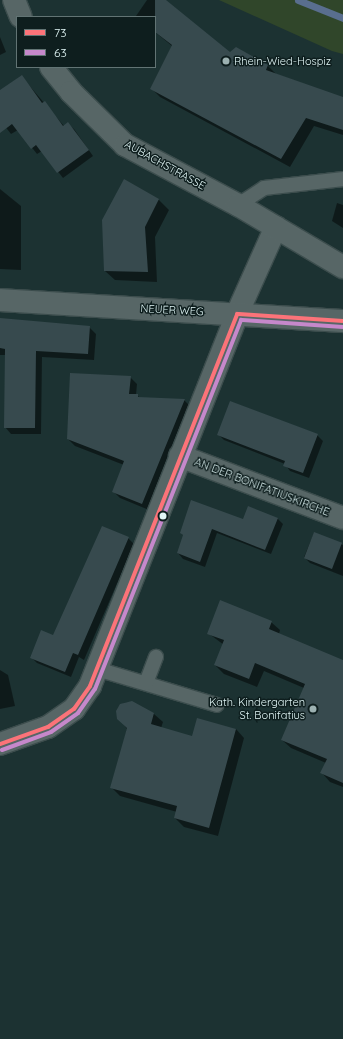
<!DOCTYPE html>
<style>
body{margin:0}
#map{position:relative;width:343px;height:1039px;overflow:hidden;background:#1c3232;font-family:Quicksand,sans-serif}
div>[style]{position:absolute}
.green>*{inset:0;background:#30462a}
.shadow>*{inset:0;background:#0007}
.stream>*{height:7px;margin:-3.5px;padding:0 3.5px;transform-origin:3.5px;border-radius:3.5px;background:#596e8e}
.building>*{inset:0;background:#374a4e;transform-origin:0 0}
.roads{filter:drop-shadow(1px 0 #3c4d4d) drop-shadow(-1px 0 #3c4d4d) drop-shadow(0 1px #3c4d4d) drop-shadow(0 -1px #3c4d4d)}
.service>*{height:14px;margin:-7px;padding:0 7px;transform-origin:7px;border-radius:7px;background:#576666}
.minor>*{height:22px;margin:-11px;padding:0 11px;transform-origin:11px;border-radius:11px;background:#576666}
.tertiary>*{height:22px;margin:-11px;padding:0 11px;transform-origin:11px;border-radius:11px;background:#576666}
.bus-1>*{height:4px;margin:-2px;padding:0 2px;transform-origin:2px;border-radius:2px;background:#fc7379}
.bus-2>*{height:4px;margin:-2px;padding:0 2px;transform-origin:2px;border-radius:2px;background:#c688cb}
.dots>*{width:11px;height:11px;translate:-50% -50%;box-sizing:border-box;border:2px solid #0e1e1e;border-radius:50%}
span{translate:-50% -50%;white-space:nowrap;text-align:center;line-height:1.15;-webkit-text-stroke:3px #0e1e1e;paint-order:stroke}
.poi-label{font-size:11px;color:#e1f6f6}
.left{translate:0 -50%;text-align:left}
.right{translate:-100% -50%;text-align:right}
.street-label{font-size:11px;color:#e1f6f6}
.legend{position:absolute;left:16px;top:16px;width:140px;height:52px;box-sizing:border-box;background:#0e1e1e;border:1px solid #627474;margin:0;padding:5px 7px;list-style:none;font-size:12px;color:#e1f6f6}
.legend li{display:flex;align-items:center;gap:8px;height:20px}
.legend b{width:20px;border:1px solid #627474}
</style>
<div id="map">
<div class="green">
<div style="clip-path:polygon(219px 0,343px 0,343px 54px,332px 51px)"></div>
</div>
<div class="shadow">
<div style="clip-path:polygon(147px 0,164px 0,230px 53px,236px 48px,268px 66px,276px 74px,343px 98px,343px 135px,314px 126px,290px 167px,160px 97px,152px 89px,172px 46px,155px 32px,155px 17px,136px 16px)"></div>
<div style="clip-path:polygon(0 37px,6px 52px,0 55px)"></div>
<div style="clip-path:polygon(21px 76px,64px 126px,68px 124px,74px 129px,93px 156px,63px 178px,42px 151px,37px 154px,18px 130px,11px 134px,0 120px,0 91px)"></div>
<div style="clip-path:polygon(125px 181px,159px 200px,169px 210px,155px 237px,157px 282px,115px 280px,105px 271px)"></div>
<div style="clip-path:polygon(0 189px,21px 206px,21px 270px,0 269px)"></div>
<div style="clip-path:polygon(337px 203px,343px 205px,343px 228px,332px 221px)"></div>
<div style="clip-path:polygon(0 320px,89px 327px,96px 334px,94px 360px,42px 357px,41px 434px,11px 434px,5px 427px,6px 355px,0 355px)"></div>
<div style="clip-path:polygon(130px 377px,137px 384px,136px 395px,141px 398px,184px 400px,191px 407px,149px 510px,120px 498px,113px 491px,124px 465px,75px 446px,68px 439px)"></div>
<div style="clip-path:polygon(218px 434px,317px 435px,323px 441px,309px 478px,290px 471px,285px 464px,224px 440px)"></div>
<div style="clip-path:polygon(277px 518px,283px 524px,271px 554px,217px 533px,205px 567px,183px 559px,178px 553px,184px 536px,181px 533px,244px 521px)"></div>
<div style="clip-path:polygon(314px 533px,343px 545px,343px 576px,310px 563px,304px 557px)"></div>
<div style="clip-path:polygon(128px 538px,134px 544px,84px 660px,79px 657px,71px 677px,37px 663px,31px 657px,54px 637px)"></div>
<div style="clip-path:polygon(271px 622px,280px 630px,279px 634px,343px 661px,343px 787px,330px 782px,322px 773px,326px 763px,291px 748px,282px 740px,304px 688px,264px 671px,257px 687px,224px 674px,215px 665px,224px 645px,208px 633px)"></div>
<div style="clip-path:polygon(0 670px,8px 675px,15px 706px,0 709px)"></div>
<div style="clip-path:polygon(132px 702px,154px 714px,163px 722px,161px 728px,193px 737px,236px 729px,244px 738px,218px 836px,184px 827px,175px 818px,177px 812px,120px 796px,112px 788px,127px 729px,117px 715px,118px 708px,124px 703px)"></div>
</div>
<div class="stream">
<div style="left:298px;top:0;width:48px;rotate:21.8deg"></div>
</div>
<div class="building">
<div style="clip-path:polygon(155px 0,166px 0,230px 52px,236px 47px,268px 65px,266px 70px,343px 97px,343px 130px,306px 118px,281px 159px,150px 89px,172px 45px,155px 32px)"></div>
<div style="clip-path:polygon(22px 75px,42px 103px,45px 101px,63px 126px,68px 122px,89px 150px,57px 173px,36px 145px,31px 149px,12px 124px,0 133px,0 90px)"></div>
<div style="clip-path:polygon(124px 179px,159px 199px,145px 227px,148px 272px,104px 271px,102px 220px)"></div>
<div style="clip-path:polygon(0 318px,90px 326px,88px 354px,36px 351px,35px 428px,4px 428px,5px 349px,0 348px)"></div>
<div style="clip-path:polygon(70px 373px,131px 376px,129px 394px,138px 394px,138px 397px,185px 399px,142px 504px,112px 492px,124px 461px,67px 439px)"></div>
<div style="clip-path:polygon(230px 401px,318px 434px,303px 473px,283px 466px,285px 461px,217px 435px)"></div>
<div style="clip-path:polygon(191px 500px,243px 519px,248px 506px,278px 518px,265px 550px,212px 529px,200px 562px,177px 553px,183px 535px,180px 533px)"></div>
<div style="clip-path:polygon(102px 526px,129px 537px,78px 655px,73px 653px,65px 672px,30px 658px,41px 630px,53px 635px)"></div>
<div style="left:314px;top:532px;width:30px;height:28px;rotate:21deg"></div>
<div style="clip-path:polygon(220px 600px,272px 621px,269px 629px,343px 660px,343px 783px,320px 773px,327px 759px,281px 740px,305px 684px,255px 663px,249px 679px,214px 665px,224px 640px,207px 634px)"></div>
<div style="clip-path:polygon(132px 701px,154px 713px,151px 724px,192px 736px,197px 718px,236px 729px,209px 828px,174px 818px,177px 806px,110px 788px,127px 728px,117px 719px,116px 711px,120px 704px)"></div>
</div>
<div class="roads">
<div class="service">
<div style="left:238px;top:205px;width:31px;rotate:-33deg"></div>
<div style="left:264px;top:188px;width:80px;rotate:-6.5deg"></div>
<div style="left:97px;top:669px;width:125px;rotate:16.7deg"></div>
<div style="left:146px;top:683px;width:28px;rotate:-69deg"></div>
</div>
<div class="minor">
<div style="left:180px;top:456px;width:174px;rotate:20.8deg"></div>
<div style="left:0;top:744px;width:51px;rotate:-19.5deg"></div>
<div style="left:48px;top:727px;width:32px;rotate:-35deg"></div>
<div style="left:74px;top:709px;width:28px;rotate:-55deg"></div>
<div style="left:90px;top:686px;width:400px;rotate:-68.4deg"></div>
<div style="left:237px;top:314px;width:95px;rotate:-65.9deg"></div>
</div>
<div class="tertiary">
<div style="left:14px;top:0;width:18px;rotate:68deg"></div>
<div style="left:51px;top:67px;width:32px;rotate:51deg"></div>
<div style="left:71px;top:92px;width:76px;rotate:44.5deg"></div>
<div style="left:125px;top:145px;width:128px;rotate:28deg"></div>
<div style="left:238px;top:205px;width:122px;rotate:30.6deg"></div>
<div style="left:0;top:300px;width:344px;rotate:3.5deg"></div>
</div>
</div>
<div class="bus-1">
<div style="left:0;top:744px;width:51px;rotate:-19.5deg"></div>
<div style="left:48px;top:727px;width:32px;rotate:-35deg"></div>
<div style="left:74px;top:709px;width:28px;rotate:-55deg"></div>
<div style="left:90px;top:686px;width:400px;rotate:-68.4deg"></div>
<div style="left:237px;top:314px;width:106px;rotate:3.8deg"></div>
</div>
<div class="bus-2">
<div style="left:2px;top:750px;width:52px;rotate:-20.2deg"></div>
<div style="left:51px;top:732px;width:33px;rotate:-35deg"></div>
<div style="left:78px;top:713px;width:29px;rotate:-55deg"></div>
<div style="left:95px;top:689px;width:397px;rotate:-68.4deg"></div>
<div style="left:241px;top:320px;width:102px;rotate:3.9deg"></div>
</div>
<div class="dots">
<div style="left:226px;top:61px;background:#9cb1b1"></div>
<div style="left:163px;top:516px;background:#e1f6f6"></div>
<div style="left:313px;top:709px;background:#9cb1b1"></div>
</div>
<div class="poi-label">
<span class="left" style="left:234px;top:61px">Rhein-Wied-Hospiz</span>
<span class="right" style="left:305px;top:709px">Kath. Kindergarten<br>St. Bonifatius</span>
</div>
<div class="street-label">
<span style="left:165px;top:165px;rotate:29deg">AUBACHSTRASSE</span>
<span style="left:172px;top:310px;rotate:3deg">NEUER WEG</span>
<span style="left:262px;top:487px;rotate:21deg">AN DER BONIFATIUSKIRCHE</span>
</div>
<ul class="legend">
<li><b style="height:5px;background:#fc7379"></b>73</li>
<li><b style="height:5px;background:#c688cb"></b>63</li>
</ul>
</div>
